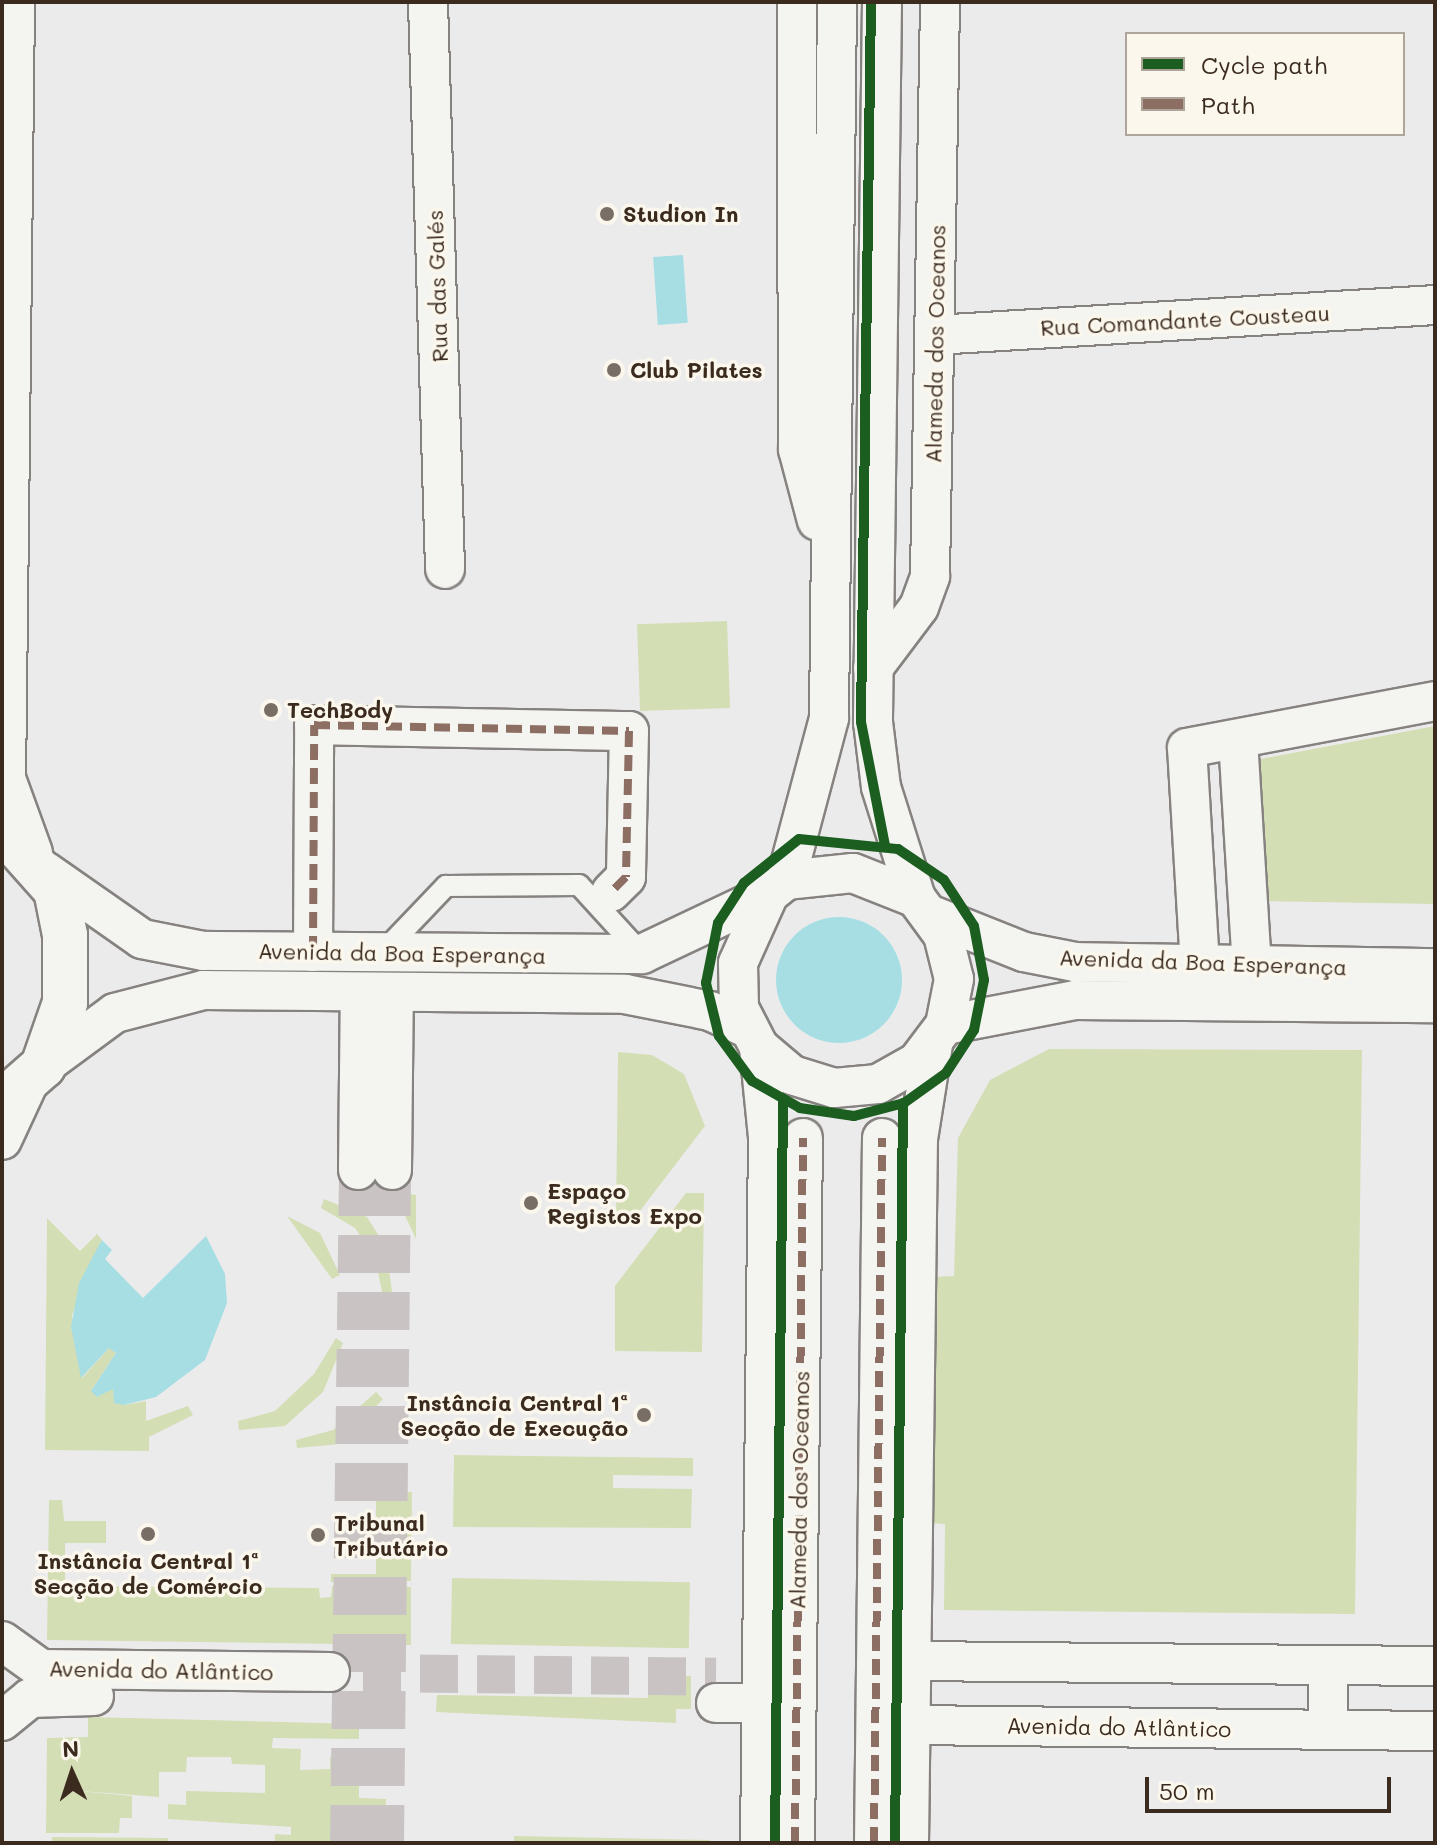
<!DOCTYPE html>
<meta charset="utf-8">
<style>
body{margin:0}
#map{position:relative;width:1437px;height:1845px;overflow:hidden;background:#ecebec;font-family:Mali,sans-serif}
div>[style]{position:absolute}
.green>*{inset:0;background:#d4deb5;transform-origin:0 0}
.water>*{inset:0;background:#a6dee4;transform-origin:0 0}
.round{border-radius:50%}
.street-tunnel>*{height:38px;margin-top:-19px;transform-origin:0;background:repeating-linear-gradient(90deg,#c9c4c3 0 38px,transparent 0 57px)}
.roads{filter:drop-shadow(2px 0 #868280) drop-shadow(-2px 0 #868280) drop-shadow(0 2px #868280) drop-shadow(0 -2px #868280)}
.lane>*{height:20px;margin:-10px;padding:0 10px;transform-origin:10px;border-radius:10px;background:#f4f4f0}
.street>*{height:38px;margin:-19px;padding:0 19px;transform-origin:19px;border-radius:19px;background:#f4f4f0}
.secondary>*{height:44px;margin:-22px;padding:0 22px;transform-origin:22px;border-radius:22px;background:#f4f4f0}
.quiet>*{height:8px;margin-top:-4px;transform-origin:0;background:repeating-linear-gradient(90deg,#8d6e63 0 16px,transparent 0 24px)}
.cycleway>*{height:10px;margin:-5px;padding:0 5px;transform-origin:5px;border-radius:5px;background:#1b5e20}
.dots>*{width:22px;height:22px;translate:-50% -50%;box-sizing:border-box;border:4px solid #fbf7ec;border-radius:50%}
span{translate:-50% -50%;white-space:nowrap;text-align:center;line-height:1.15;-webkit-text-stroke:7px #fbf7ec;paint-order:stroke}
.poi-label{font-size:22px;color:#3b2a1e;font-weight:700}
.left{translate:0 -50%;text-align:left}
.right{translate:-100% -50%;text-align:right}
.street-label{font-size:22px;color:#3b2a1e}
.frame{position:absolute;inset:0;border:4px solid #3b2a1e;pointer-events:none}
.legend{position:absolute;left:1125px;top:32px;width:280px;height:104px;box-sizing:border-box;background:#fbf7ec;border:2px solid #aea59a;margin:0;padding:10px 14px;list-style:none;font-size:24px;color:#3b2a1e}
.legend li{display:flex;align-items:center;gap:16px;height:40px}
.legend b{width:40px;border:2px solid #aea59a}
.north{position:absolute;left:32px;top:1733px;width:80px;height:80px;-webkit-text-stroke:6px #fbf7ec;paint-order:stroke;rotate:357deg;font-size:22px;font-weight:700;line-height:32px;text-align:center;color:#3b2a1e}
.north::after{content:'';display:block;margin:auto;width:28px;height:36px;background:#3b2a1e;clip-path:polygon(50% 0,100% 100%,50% 72%,0 100%)}
.scale{position:absolute;left:1145px;top:1777px;width:246px;height:36px;box-sizing:border-box;border:4px solid #3b2a1e;border-top:0;padding-left:10px;font-size:24px;line-height:28px;white-space:nowrap;color:#3b2a1e;-webkit-text-stroke:6px #fbf7ec;paint-order:stroke}
</style>
<div id="map">
<div class="green">
<div style="left:727px;top:621px;width:87px;height:90px;rotate:88deg"></div>
<div style="clip-path:polygon(1435px 726px,1435px 904px,1259px 901px,1250px 761px)"></div>
<div style="clip-path:polygon(1049px 1049px,1362px 1050px,1355px 1614px,944px 1610px,945px 1524px,931px 1523px,934px 1277px,954px 1276px,958px 1138px,990px 1080px)"></div>
<div style="clip-path:polygon(618px 1052px,652px 1055px,684px 1074px,705px 1126px,633px 1220px,616px 1220px)"></div>
<div style="clip-path:polygon(355px 1185px,416px 1195px,416px 1239px,401px 1207px)"></div>
<div style="clip-path:polygon(686px 1193px,704px 1193px,702px 1352px,615px 1351px,615px 1286px)"></div>
<div style="clip-path:polygon(324px 1199px,367px 1217px,386px 1247px,393px 1299px,384px 1301px,375px 1258px,355px 1228px,321px 1208px)"></div>
<div style="clip-path:polygon(287px 1216px,320px 1233px,340px 1275px,332px 1279px)"></div>
<div style="clip-path:polygon(47px 1218px,80px 1251px,97px 1234px,102px 1240px,72px 1315px,82px 1378px,110px 1347px,116px 1353px,91px 1391px,113px 1389px,124px 1405px,146px 1401px,146px 1421px,188px 1406px,193px 1415px,149px 1437px,149px 1451px,45px 1450px)"></div>
<div style="clip-path:polygon(336px 1338px,343px 1343px,323px 1392px,285px 1426px,239px 1430px,238px 1421px,275px 1411px,314px 1374px)"></div>
<div style="clip-path:polygon(376px 1392px,383px 1399px,340px 1444px,297px 1448px,296px 1440px,333px 1430px)"></div>
<div style="clip-path:polygon(454px 1455px,693px 1458px,693px 1476px,613px 1475px,613px 1488px,692px 1489px,691px 1528px,453px 1527px)"></div>
<div style="clip-path:polygon(376px 1492px,412px 1492px,411px 1581px,331px 1582px,331px 1574px,376px 1574px)"></div>
<div style="clip-path:polygon(49px 1500px,62px 1500px,64px 1521px,106px 1521px,106px 1543px,65px 1543px,65px 1586px,319px 1588px,320px 1598px,331px 1597px,332px 1586px,411px 1587px,411px 1645px,47px 1640px)"></div>
<div style="left:452px;top:1578px;width:238px;height:66px;rotate:1deg"></div>
<div style="clip-path:polygon(649px 1676px,691px 1676px,691px 1709px,676px 1709px,676px 1723px,436px 1712px,437px 1695px,648px 1698px)"></div>
<div style="clip-path:polygon(88px 1717px,359px 1724px,359px 1739px,273px 1738px,272px 1748px,301px 1749px,300px 1770px,330px 1769px,330px 1757px,359px 1757px,359px 1798px,386px 1799px,385px 1843px,275px 1843px,275px 1834px,291px 1835px,291px 1827px,168px 1819px,168px 1804px,186px 1805px,186px 1791px,265px 1793px,265px 1765px,232px 1764px,231px 1757px,187px 1757px,186px 1772px,159px 1772px,159px 1797px,67px 1790px,132px 1796px,132px 1818px,120px 1818px,119px 1833px,46px 1833px,47px 1738px,88px 1737px)"></div>
<div style="clip-path:polygon(514px 1836px,709px 1840px,714px 1843px,514px 1843px)"></div>
<div style="clip-path:polygon(52px 1837px,168px 1838px,168px 1843px,52px 1843px)"></div>
</div>
<div class="water">
<div style="left:683px;top:255px;width:68px;height:30px;rotate:86deg"></div>
<div class="round" style="left:776px;top:917px;width:126px;height:126px"></div>
<div style="clip-path:polygon(206px 1236px,225px 1274px,227px 1303px,205px 1360px,156px 1397px,124px 1405px,114px 1403px,113px 1389px,97px 1397px,91px 1391px,116px 1353px,109px 1348px,81px 1378px,71px 1327px,79px 1283px,99px 1245px,102px 1240px,112px 1250px,105px 1259px,143px 1298px)"></div>
</div>
<div class="street-tunnel">
<div style="left:363px;top:1673px;width:353px;rotate:0.6deg"></div>
<div style="left:349px;top:1843px;width:673px;rotate:-89.23deg"></div>
<div style="left:385px;top:1843px;width:673px;rotate:-89.4deg"></div>
</div>
<div class="roads">
<div class="lane">
<div style="left:384px;top:951px;width:90px;rotate:-46.4deg"></div>
<div style="left:446px;top:886px;width:133px;rotate:-0.4deg"></div>
<div style="left:579px;top:885px;width:93px;rotate:47.6deg"></div>
</div>
<div class="street">
<div style="left:428px;top:2px;width:567px;rotate:88.28deg"></div>
<div style="left:797px;top:2px;width:447px;rotate:89.9deg"></div>
<div style="left:798px;top:449px;width:74px;rotate:75.2deg"></div>
<div style="left:882px;top:2px;width:720px;rotate:90.72deg"></div>
<div style="left:873px;top:722px;width:65px;rotate:83deg"></div>
<div style="left:881px;top:787px;width:116px;rotate:72.5deg"></div>
<div style="left:935px;top:335px;width:501px;rotate:-3.43deg"></div>
<div style="left:873px;top:668px;width:76px;rotate:-53deg"></div>
<div style="left:919px;top:607px;width:33px;rotate:-70deg"></div>
<div style="left:930px;top:576px;width:574px;rotate:-89deg"></div>
<div style="left:1238px;top:739px;width:227px;rotate:86.5deg"></div>
<div style="left:45px;top:871px;width:118px;rotate:35deg"></div>
<div style="left:142px;top:939px;width:62px;rotate:11.1deg"></div>
<div style="left:203px;top:951px;width:439px;rotate:0.4deg"></div>
<div style="left:642px;top:954px;width:140px;rotate:-25.3deg"></div>
<div style="left:853px;top:873px;width:68px;rotate:21.6deg"></div>
<div style="left:916px;top:898px;width:46px;rotate:53.9deg"></div>
<div style="left:943px;top:935px;width:45px;rotate:76deg"></div>
<div style="left:954px;top:979px;width:47px;rotate:101.1deg"></div>
<div style="left:945px;top:1025px;width:46px;rotate:127.1deg"></div>
<div style="left:917px;top:1062px;width:45px;rotate:150.6deg"></div>
<div style="left:878px;top:1084px;width:44px;rotate:174.8deg"></div>
<div style="left:834px;top:1088px;width:44px;rotate:-162.8deg"></div>
<div style="left:792px;top:1075px;width:43px;rotate:-139.7deg"></div>
<div style="left:759px;top:1047px;width:44px;rotate:-117.1deg"></div>
<div style="left:739px;top:1008px;width:45px;rotate:-91.3deg"></div>
<div style="left:738px;top:963px;width:76px;rotate:-65.8deg"></div>
<div style="left:769px;top:894px;width:22px;rotate:-39deg"></div>
<div style="left:786px;top:880px;width:67px;rotate:-6deg"></div>
<div style="left:786px;top:880px;width:168px;rotate:-75.1deg"></div>
<div style="left:829px;top:718px;width:716px;rotate:-89.36deg"></div>
<div style="left:931px;top:915px;width:100px;rotate:21.7deg"></div>
<div style="left:1024px;top:952px;width:52px;rotate:11.1deg"></div>
<div style="left:1075px;top:962px;width:360px;rotate:1deg"></div>
<div style="left:313px;top:952px;width:227px;rotate:-89.7deg"></div>
<div style="left:314px;top:725px;width:315px;rotate:1.1deg"></div>
<div style="left:629px;top:731px;width:146px;rotate:91.2deg"></div>
<div style="left:626px;top:877px;width:21px;rotate:135deg"></div>
<div style="left:1200px;top:966px;width:218px;rotate:-93.4deg"></div>
<div style="left:1187px;top:748px;width:252px;rotate:-10.7deg"></div>
<div style="left:945px;top:1025px;width:132px;rotate:-10.9deg"></div>
<div style="left:1075px;top:1000px;width:360px;rotate:0.5deg"></div>
<div style="left:759px;top:1047px;width:90px;rotate:84.3deg"></div>
<div style="left:768px;top:1137px;width:706px;rotate:90.65deg"></div>
<div style="left:43px;top:1066px;width:89px;rotate:-36.4deg"></div>
<div style="left:115px;top:1013px;width:91px;rotate:-14.6deg"></div>
<div style="left:203px;top:990px;width:422px;rotate:0.5deg"></div>
<div style="left:625px;top:994px;width:87px;rotate:11.3deg"></div>
<div style="left:710px;top:1011px;width:41px;rotate:24.7deg"></div>
<div style="left:2px;top:1140px;width:62px;rotate:-65.1deg"></div>
<div style="left:358px;top:1170px;width:178px;rotate:-89.4deg"></div>
<div style="left:392px;top:1170px;width:178px;rotate:-89.4deg"></div>
<div style="left:2px;top:1641px;width:48px;rotate:35.7deg"></div>
<div style="left:41px;top:1669px;width:289px;rotate:0.6deg"></div>
<div style="left:912px;top:1661px;width:523px;rotate:0.55deg"></div>
<div style="left:716px;top:1703px;width:46px"></div>
<div style="left:2px;top:1721px;width:36px;rotate:-39deg"></div>
<div style="left:30px;top:1698px;width:64px;rotate:-1.8deg"></div>
<div style="left:911px;top:1725px;width:524px;rotate:0.66deg"></div>
<div style="left:1328px;top:1729px;width:64px;rotate:-90deg"></div>
<div style="left:795px;top:1843px;width:705px;rotate:-89.35deg"></div>
<div style="left:874px;top:1843px;width:705px;rotate:-89.35deg"></div>
<div style="left:909px;top:1843px;width:704px;rotate:-89.27deg"></div>
<div style="left:918px;top:1139px;width:96px;rotate:-81deg"></div>
</div>
<div class="secondary">
<div style="left:12px;top:2px;width:777px;rotate:90.66deg"></div>
<div style="left:3px;top:779px;width:79px;rotate:70deg"></div>
<div style="left:2px;top:1102px;width:55px;rotate:-41.3deg"></div>
<div style="left:43px;top:1066px;width:67px;rotate:-70.8deg"></div>
<div style="left:65px;top:1003px;width:68px;rotate:-90deg"></div>
<div style="left:65px;top:935px;width:46px;rotate:-101.3deg"></div>
<div style="left:56px;top:890px;width:72px;rotate:-131.6deg"></div>
</div>
</div>
<div class="quiet">
<div style="left:313px;top:952px;width:227px;rotate:-89.7deg"></div>
<div style="left:314px;top:725px;width:315px;rotate:1.1deg"></div>
<div style="left:629px;top:731px;width:146px;rotate:91.2deg"></div>
<div style="left:626px;top:877px;width:21px;rotate:135deg"></div>
<div style="left:795px;top:1843px;width:705px;rotate:-89.35deg"></div>
<div style="left:874px;top:1843px;width:705px;rotate:-89.35deg"></div>
</div>
<div class="cycleway">
<div style="left:871px;top:2px;width:720px;rotate:90.8deg"></div>
<div style="left:861px;top:722px;width:126px;rotate:79deg"></div>
<div style="left:799px;top:839px;width:100px;rotate:5.8deg"></div>
<div style="left:898px;top:849px;width:55px;rotate:34deg"></div>
<div style="left:944px;top:880px;width:55px;rotate:56.9deg"></div>
<div style="left:974px;top:926px;width:55px;rotate:79.5deg"></div>
<div style="left:984px;top:980px;width:51px;rotate:101.3deg"></div>
<div style="left:974px;top:1030px;width:51px;rotate:123.1deg"></div>
<div style="left:946px;top:1073px;width:52px;rotate:144.5deg"></div>
<div style="left:904px;top:1103px;width:52px;rotate:165.4deg"></div>
<div style="left:854px;top:1116px;width:55px;rotate:-171.6deg"></div>
<div style="left:800px;top:1108px;width:55px;rotate:-150.6deg"></div>
<div style="left:752px;top:1081px;width:56px;rotate:-126.3deg"></div>
<div style="left:719px;top:1036px;width:55px;rotate:-103.8deg"></div>
<div style="left:706px;top:983px;width:61px;rotate:-78.7deg"></div>
<div style="left:718px;top:923px;width:48px;rotate:-57deg"></div>
<div style="left:744px;top:883px;width:70px;rotate:-38.7deg"></div>
<div style="left:775px;top:1843px;width:742px;rotate:-89.38deg"></div>
<div style="left:895px;top:1843px;width:740px;rotate:-89.38deg"></div>
</div>
<div class="dots">
<div style="left:607px;top:214px;background:#796e66"></div>
<div style="left:614px;top:370px;background:#796e66"></div>
<div style="left:271px;top:710px;background:#796e66"></div>
<div style="left:531px;top:1203px;background:#796e66"></div>
<div style="left:644px;top:1415px;background:#796e66"></div>
<div style="left:148px;top:1534px;background:#796e66"></div>
<div style="left:318px;top:1535px;background:#796e66"></div>
</div>
<div class="poi-label">
<span class="left" style="left:623px;top:214px">Studion In</span>
<span class="left" style="left:630px;top:370px">Club Pilates</span>
<span class="left" style="left:287px;top:710px">TechBody</span>
<span class="left" style="left:547px;top:1203px">Espaço<br>Registos Expo</span>
<span class="right" style="left:628px;top:1415px">Instância Central 1ª<br>Secção de Execução</span>
<span class="left" style="left:334px;top:1535px">Tribunal<br>Tributário</span>
<span style="left:148px;top:1573px">Instância Central 1ª<br>Secção de Comércio</span>
</div>
<div class="street-label">
<span style="left:437px;top:286px;rotate:-92deg">Rua das Galés</span>
<span style="left:1185px;top:320px;rotate:-3deg">Rua Comandante Cousteau</span>
<span style="left:935px;top:344px;rotate:-89deg">Alameda dos Oceanos</span>
<span style="left:402px;top:953px;rotate:1deg">Avenida da Boa Esperança</span>
<span style="left:1203px;top:962px;rotate:2deg">Avenida da Boa Esperança</span>
<span style="left:799px;top:1490px;rotate:-89deg">Alameda dos Oceanos</span>
<span style="left:161px;top:1670px;rotate:1deg">Avenida do Atlântico</span>
<span style="left:1119px;top:1727px;rotate:1deg">Avenida do Atlântico</span>
</div>
<div class="frame"></div>
<ul class="legend">
<li><b style="height:10px;background:#1b5e20"></b>Cycle path</li>
<li><b style="height:10px;background:#8d6e63"></b>Path</li>
</ul>
<div class="north">N</div>
<div class="scale">50 m</div>
</div>
